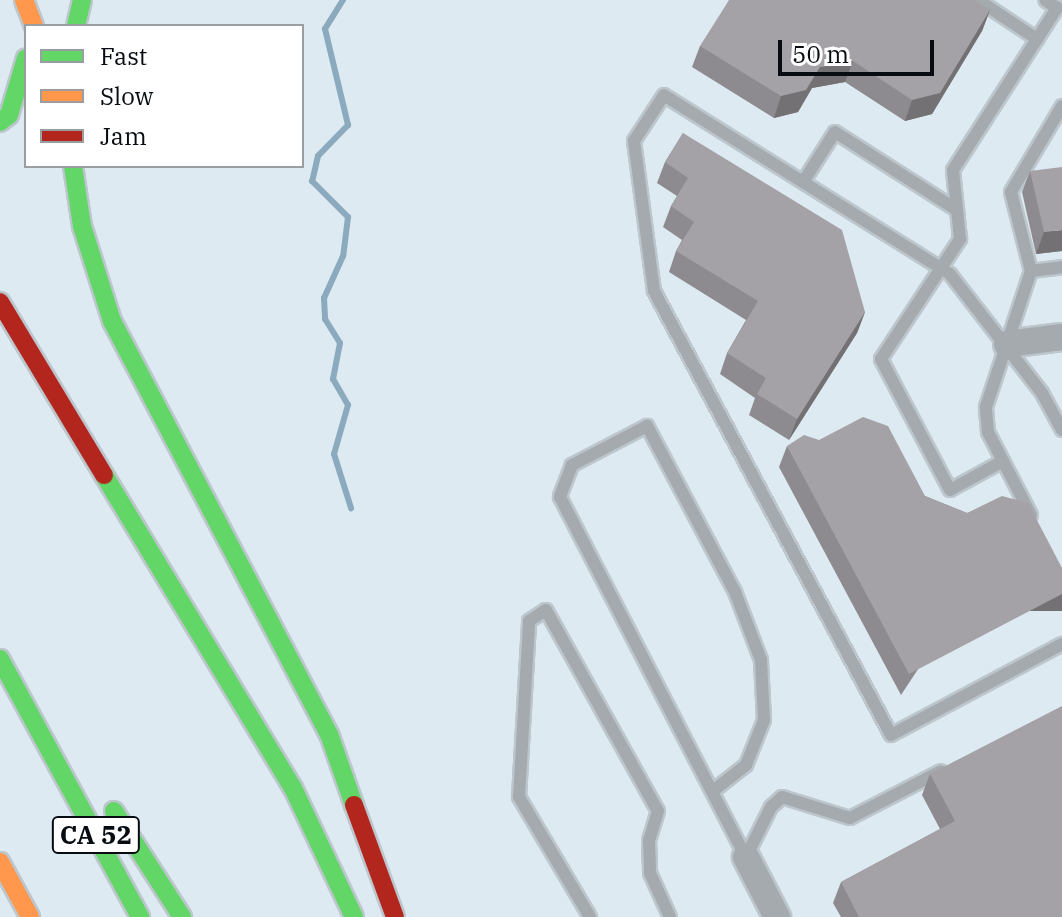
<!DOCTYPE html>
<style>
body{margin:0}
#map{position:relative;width:1062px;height:917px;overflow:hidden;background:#ddeaf2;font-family:"IBM Plex Serif",serif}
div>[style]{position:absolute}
.stream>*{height:6px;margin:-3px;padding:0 3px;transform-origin:3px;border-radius:3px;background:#8caabd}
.roads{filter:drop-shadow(2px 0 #bcc6cc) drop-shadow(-2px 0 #bcc6cc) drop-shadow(0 2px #bcc6cc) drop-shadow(0 -2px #bcc6cc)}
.lane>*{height:12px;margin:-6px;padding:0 6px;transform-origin:6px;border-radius:6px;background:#a5aaaf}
.street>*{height:26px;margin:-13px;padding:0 13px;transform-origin:13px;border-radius:13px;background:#a5aaaf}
.fast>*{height:18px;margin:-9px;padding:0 9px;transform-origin:9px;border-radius:9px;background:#63d668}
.slow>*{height:18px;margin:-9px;padding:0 9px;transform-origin:9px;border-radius:9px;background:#ff974d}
.jam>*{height:18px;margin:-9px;padding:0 9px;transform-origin:9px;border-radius:9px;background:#b3261e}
.wall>*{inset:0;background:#8d8b8f}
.shaded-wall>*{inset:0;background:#737174;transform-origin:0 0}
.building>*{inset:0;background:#a4a2a6}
span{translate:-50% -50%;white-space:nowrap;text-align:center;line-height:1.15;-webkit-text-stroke:8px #fff;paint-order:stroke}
.shield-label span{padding:2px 6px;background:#fff;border:2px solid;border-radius:6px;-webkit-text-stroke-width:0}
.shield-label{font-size:26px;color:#060c11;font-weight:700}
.legend{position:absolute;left:24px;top:24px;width:280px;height:144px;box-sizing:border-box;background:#fff;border:2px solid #9b9ea0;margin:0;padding:10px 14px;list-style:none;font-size:24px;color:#060c11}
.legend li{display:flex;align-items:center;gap:16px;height:40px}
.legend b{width:40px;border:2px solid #9b9ea0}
.scale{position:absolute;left:778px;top:40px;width:156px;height:36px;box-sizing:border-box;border:4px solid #060c11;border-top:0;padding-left:10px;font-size:24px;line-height:28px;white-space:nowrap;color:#060c11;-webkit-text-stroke:6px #fff;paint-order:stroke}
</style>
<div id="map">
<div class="stream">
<div style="left:343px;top:0;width:34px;rotate:122deg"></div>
<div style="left:325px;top:29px;width:99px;rotate:76.5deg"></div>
<div style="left:348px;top:125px;width:43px;rotate:134.1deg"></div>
<div style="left:318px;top:156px;width:26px;rotate:103deg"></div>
<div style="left:312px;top:181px;width:51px;rotate:45deg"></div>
<div style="left:348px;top:217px;width:39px;rotate:97deg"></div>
<div style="left:343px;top:256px;width:46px;rotate:114.3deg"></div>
<div style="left:324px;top:298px;width:21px;rotate:87deg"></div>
<div style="left:325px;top:319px;width:28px;rotate:58deg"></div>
<div style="left:340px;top:343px;width:37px;rotate:101deg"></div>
<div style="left:333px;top:379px;width:30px;rotate:60deg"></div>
<div style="left:348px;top:405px;width:51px;rotate:105.9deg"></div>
<div style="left:334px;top:454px;width:57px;rotate:72.5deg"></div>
</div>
<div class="roads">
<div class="lane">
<div style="left:978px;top:0;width:71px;rotate:33.5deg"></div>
<div style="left:803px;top:182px;width:59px;rotate:-57.4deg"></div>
<div style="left:835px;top:132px;width:145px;rotate:32.6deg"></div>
<div style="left:1031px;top:271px;width:81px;rotate:-104.2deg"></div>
<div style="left:1011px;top:192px;width:100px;rotate:-59.3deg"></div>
<div style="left:1062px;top:430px;width:42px;rotate:-118.4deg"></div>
<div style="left:1042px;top:393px;width:150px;rotate:-127.7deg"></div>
<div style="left:950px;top:274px;width:337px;rotate:-148deg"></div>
<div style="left:664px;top:95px;width:55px;rotate:123.1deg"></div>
<div style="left:634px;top:141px;width:151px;rotate:82.4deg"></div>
<div style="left:654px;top:291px;width:503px;rotate:61.91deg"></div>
<div style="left:891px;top:735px;width:194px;rotate:-28deg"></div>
<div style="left:1003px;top:461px;width:60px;rotate:151.3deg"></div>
<div style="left:950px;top:490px;width:148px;rotate:-117.8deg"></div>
<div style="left:881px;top:359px;width:144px;rotate:-56.6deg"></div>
<div style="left:960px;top:239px;width:69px;rotate:-95.8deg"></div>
<div style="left:953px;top:170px;width:193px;rotate:-57.3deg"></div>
<div style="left:1057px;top:8px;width:14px;rotate:-146deg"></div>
<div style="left:1031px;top:515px;width:93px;rotate:-117.4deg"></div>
<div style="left:988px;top:432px;width:25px;rotate:-95deg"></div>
<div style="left:986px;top:407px;width:143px;rotate:-71.7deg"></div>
<div style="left:1031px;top:271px;width:31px;rotate:-7deg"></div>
<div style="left:713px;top:791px;width:42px;rotate:-38.2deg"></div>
<div style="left:746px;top:765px;width:48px;rotate:-68.2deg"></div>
<div style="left:764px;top:720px;width:60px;rotate:-92.9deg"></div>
<div style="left:761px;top:660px;width:73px;rotate:-110.9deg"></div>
<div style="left:735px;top:592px;width:188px;rotate:-117.9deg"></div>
<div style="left:647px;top:426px;width:85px;rotate:152.5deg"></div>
<div style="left:572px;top:465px;width:34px;rotate:111deg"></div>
<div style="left:560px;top:497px;width:405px;rotate:62.7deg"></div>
<div style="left:746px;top:857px;width:56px;rotate:-63.4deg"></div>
<div style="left:771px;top:807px;width:15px;rotate:-42deg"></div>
<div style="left:782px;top:797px;width:71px;rotate:17.2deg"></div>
<div style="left:850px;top:818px;width:102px;rotate:-27.3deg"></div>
<div style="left:590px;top:917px;width:139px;rotate:-120.6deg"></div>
<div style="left:519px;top:797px;width:176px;rotate:-86.7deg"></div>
<div style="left:529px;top:621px;width:20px;rotate:-33deg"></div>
<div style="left:546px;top:610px;width:230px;rotate:60.9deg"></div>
<div style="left:658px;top:811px;width:31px;rotate:107deg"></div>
<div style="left:649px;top:841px;width:32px;rotate:88deg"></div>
<div style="left:650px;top:873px;width:48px;rotate:65.6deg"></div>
</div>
<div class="street">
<div style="left:1007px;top:344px;width:55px;rotate:-7.3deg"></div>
<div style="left:746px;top:857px;width:68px;rotate:62.7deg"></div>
</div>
<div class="fast">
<div style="left:76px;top:26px;width:27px;rotate:-77deg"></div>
<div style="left:0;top:122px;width:11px;rotate:-38deg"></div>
<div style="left:9px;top:115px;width:59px;rotate:-73.4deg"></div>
<div style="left:73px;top:166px;width:61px;rotate:81.5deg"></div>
<div style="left:82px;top:226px;width:100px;rotate:72.5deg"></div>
<div style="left:112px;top:321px;width:467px;rotate:62.3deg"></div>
<div style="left:329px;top:734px;width:75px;rotate:70.6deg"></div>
<div style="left:104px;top:475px;width:366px;rotate:58.9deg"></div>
<div style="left:293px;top:788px;width:143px;rotate:64.7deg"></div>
<div style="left:0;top:659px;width:294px;rotate:61.5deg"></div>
<div style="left:114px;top:811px;width:126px;rotate:57.3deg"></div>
</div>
<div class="slow">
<div style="left:24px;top:0;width:28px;rotate:69deg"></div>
<div style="left:0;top:862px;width:63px;rotate:61.4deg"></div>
</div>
<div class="jam">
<div style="left:0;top:302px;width:202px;rotate:59deg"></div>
<div style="left:354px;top:805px;width:119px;rotate:69.9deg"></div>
</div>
</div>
<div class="wall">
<div style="clip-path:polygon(990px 10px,982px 31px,932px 114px,905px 121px,845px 82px,812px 88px,798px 112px,774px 118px,692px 67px,700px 46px)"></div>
<div style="clip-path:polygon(683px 133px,865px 312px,857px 333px,789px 440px,749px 415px,755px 398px,720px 374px,727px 353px,746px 320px,669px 272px,676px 251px,682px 240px,663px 227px,671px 206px,677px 196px,657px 183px,665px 162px)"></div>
<div style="clip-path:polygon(1030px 171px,1062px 251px,1036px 254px,1022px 192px)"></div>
<div style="clip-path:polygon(787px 446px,925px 496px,967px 513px,1028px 503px,901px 695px,779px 467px)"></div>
<div style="clip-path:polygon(930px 774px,1062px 917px,841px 917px,833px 903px,841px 882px,940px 829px,922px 795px)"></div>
</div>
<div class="shaded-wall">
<div style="clip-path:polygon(990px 10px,982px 31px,932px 114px,905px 121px,912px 100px)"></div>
<div style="clip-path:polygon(853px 61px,845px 82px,812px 88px,798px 112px,774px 118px,781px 96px,820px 67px)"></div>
<div style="clip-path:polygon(1062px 230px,1062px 251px,1036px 254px,1044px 232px)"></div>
<div style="clip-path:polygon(865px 312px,857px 333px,789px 440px,797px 419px)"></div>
<div style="left:1062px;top:594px;width:17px;height:173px;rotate:90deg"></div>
</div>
<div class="building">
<div style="clip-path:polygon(729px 0,974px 0,990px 10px,940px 93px,912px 100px,853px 61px,820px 67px,806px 90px,781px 96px,700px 46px)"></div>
<div style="clip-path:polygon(683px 133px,842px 230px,865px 312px,797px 419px,757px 394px,766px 378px,727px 353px,758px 301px,676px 251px,694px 222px,671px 206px,688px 178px,665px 162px)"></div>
<div style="clip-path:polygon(1062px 167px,1062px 230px,1044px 232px,1030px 171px)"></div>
<div style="clip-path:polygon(863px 417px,888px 426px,925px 496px,967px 513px,1002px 496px,1028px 503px,1062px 568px,1062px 594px,909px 674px,787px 446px,804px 435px,819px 440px)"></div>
<div style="clip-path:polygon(1062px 706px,1062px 917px,859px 917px,841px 882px,955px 821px,930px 774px)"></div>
</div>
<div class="shield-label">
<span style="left:96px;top:835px">CA 52</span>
</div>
<ul class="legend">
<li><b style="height:10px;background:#63d668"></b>Fast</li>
<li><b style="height:10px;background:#ff974d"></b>Slow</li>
<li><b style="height:10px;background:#b3261e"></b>Jam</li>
</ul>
<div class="scale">50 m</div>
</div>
